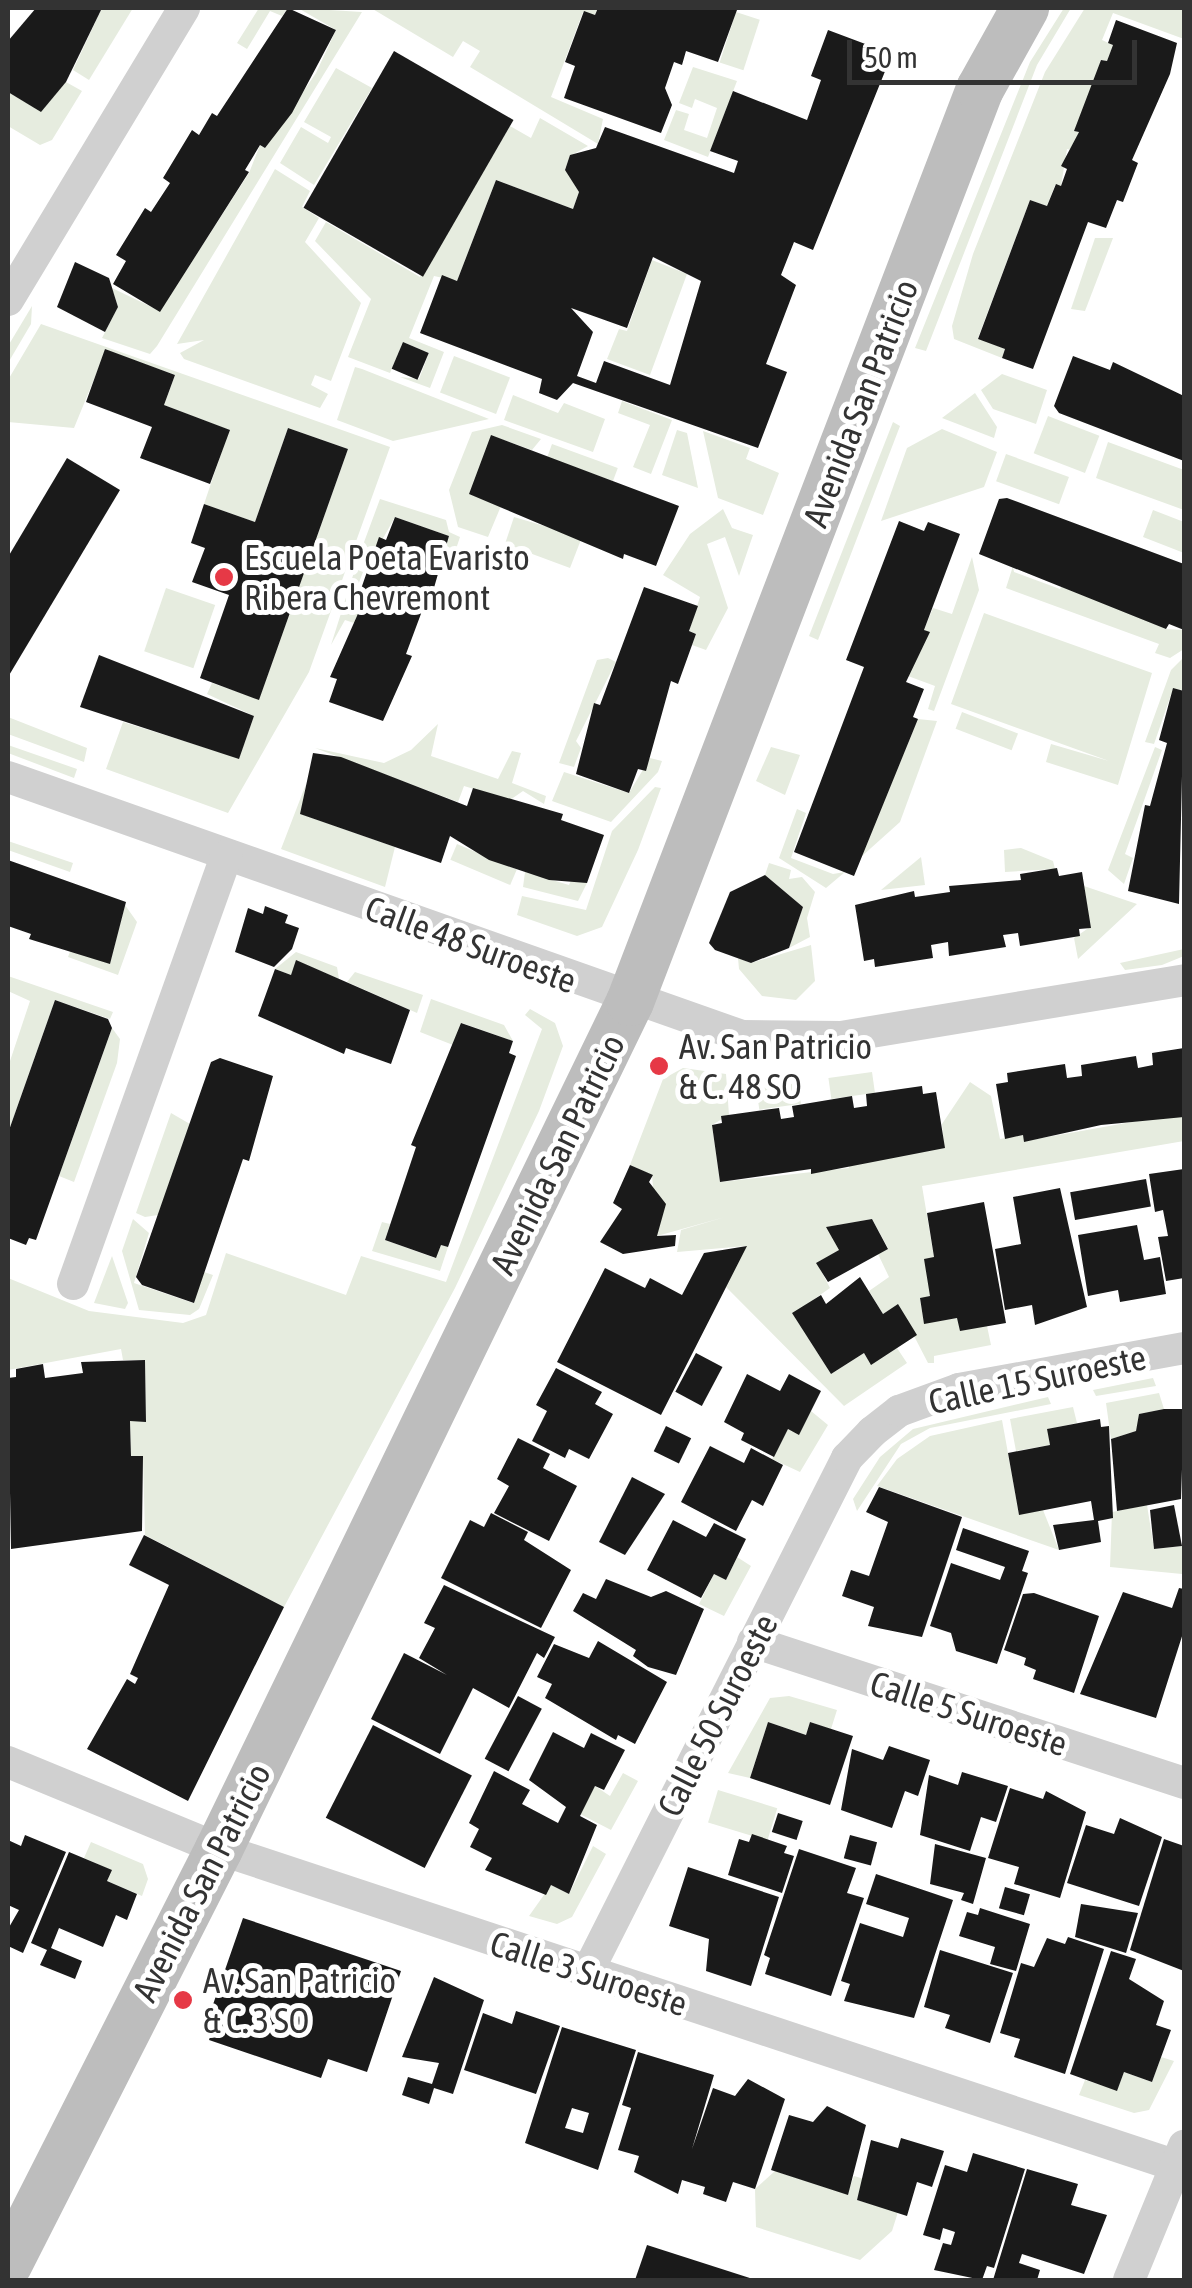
<!DOCTYPE html>
<style>
body{margin:0}
#map{position:relative;width:1192px;height:2288px;overflow:hidden;background:#fff;font-family:"Asap Condensed",sans-serif}
div>[style]{position:absolute}
.green>*{inset:0;background:#e6ecdf;transform-origin:0 0}
.building>*{inset:0;background:#1a1a1a;transform-origin:0 0}
.street>*{height:32px;margin:-16px;padding:0 16px;transform-origin:16px;border-radius:16px;background:#d0d0d0}
.secondary>*{height:48px;margin:-24px;padding:0 24px;transform-origin:24px;border-radius:24px;background:#bdbdbd}
.dots>*{width:28px;height:28px;translate:-50% -50%;box-sizing:border-box;border:5px solid #fff;border-radius:50%}
span{translate:-50% -50%;white-space:nowrap;text-align:center;line-height:1.15;-webkit-text-stroke:10px #fff;paint-order:stroke}
.street-label{font-size:35px;color:#333}
.poi-label{font-size:35px;color:#333}
.left{translate:0 -50%;text-align:left}
.frame{position:absolute;inset:0;border:10px solid #333;pointer-events:none}
.scale{position:absolute;left:847px;top:40px;width:290px;height:45px;box-sizing:border-box;border:5px solid #333;border-top:0;padding-left:12px;font-size:30px;line-height:35px;white-space:nowrap;color:#333;-webkit-text-stroke:8px #fff;paint-order:stroke}
</style>
<div id="map">
<div class="green">
<div style="clip-path:polygon(102px 8px,133px 8px,89px 80px,73px 70px)"></div>
<div style="clip-path:polygon(259px 8px,288px 8px,282px 16px,270px 11px,247px 49px,237px 43px)"></div>
<div style="clip-path:polygon(298px 8px,362px 12px,157px 346px,150px 354px,102px 338px,118px 307px,112px 288px,160px 311px,249px 173px,260px 145px,265px 148px,316px 73px,336px 30px)"></div>
<div style="clip-path:polygon(371px 8px,598px 8px,595px 15px,583px 12px,551px 97px,603px 119px,598px 144px,470px 67px,480px 51px,463px 41px,453px 57px)"></div>
<div style="clip-path:polygon(1064px 8px,1071px 8px,1037px 65px,926px 351px,915px 348px,1030px 62px)"></div>
<div style="clip-path:polygon(1085px 8px,1184px 8px,1184px 39px,1113px 13px,1102px 40px,1113px 45px,1107px 61px,1101px 60px,1073px 150px,1067px 149px,1061px 186px,1055px 185px,1047px 206px,1030px 200px,978px 338px,1005px 349px,1002px 358px,954px 339px,952px 326px,973px 254px,1045px 72px)"></div>
<div style="left:736px;top:12px;width:25px;height:53px;rotate:18deg"></div>
<div style="clip-path:polygon(693px 67px,737px 81px,708px 157px,664px 140px,676px 110px,689px 114px,684px 130px,707px 138px,717px 108px,695px 99px,692px 108px,679px 103px)"></div>
<div style="clip-path:polygon(336px 68px,372px 88px,314px 185px,280px 163px,301px 127px,328px 143px,331px 137px,304px 122px)"></div>
<div style="clip-path:polygon(66px 82px,82px 91px,52px 140px,40px 145px,8px 126px,8px 92px,41px 111px)"></div>
<div style="clip-path:polygon(540px 118px,588px 146px,570px 156px,565px 169px,579px 192px,573px 209px,496px 180px,457px 281px,434px 276px,409px 338px,444px 352px,430px 388px,400px 377px,419px 379px,429px 353px,403px 342px,390px 373px,348px 357px,371px 299px,315px 241px,326px 222px,420px 277px,510px 126px,531px 138px)"></div>
<div style="clip-path:polygon(275px 169px,310px 191px,302px 207px,319px 218px,305px 242px,361px 303px,331px 381px,315px 375px,311px 385px,328px 394px,320px 408px,184px 359px,180px 353px,204px 340px,177px 344px)"></div>
<div style="clip-path:polygon(1095px 238px,1113px 238px,1085px 311px,1071px 309px)"></div>
<div style="clip-path:polygon(652px 260px,687px 274px,650px 375px,607px 359px,619px 329px,627px 331px)"></div>
<div style="clip-path:polygon(32px 306px,31px 324px,8px 363px,8px 346px)"></div>
<div style="clip-path:polygon(41px 324px,390px 447px,309px 672px,228px 813px,106px 769px,123px 722px,239px 758px,254px 716px,207px 694px,212px 683px,259px 699px,348px 449px,288px 428px,255px 522px,204px 504px,229px 430px,164px 405px,175px 375px,106px 350px,74px 428px,8px 422px,8px 380px)"></div>
<div style="left:454px;top:356px;width:60px;height:39px;rotate:21deg"></div>
<div style="clip-path:polygon(355px 367px,362px 369px,489px 419px,393px 441px,337px 420px)"></div>
<div style="clip-path:polygon(1002px 374px,1047px 390px,1036px 424px,993px 409px,981px 390px)"></div>
<div style="clip-path:polygon(975px 393px,997px 427px,994px 438px,942px 418px)"></div>
<div style="clip-path:polygon(513px 395px,558px 413px,564px 403px,605px 419px,593px 452px,504px 420px)"></div>
<div style="clip-path:polygon(622px 401px,672px 420px,651px 474px,633px 467px,650px 425px,618px 413px)"></div>
<div style="left:1048px;top:416px;width:55px;height:40px;rotate:21deg"></div>
<div style="clip-path:polygon(893px 422px,900px 426px,818px 640px,809px 636px)"></div>
<div style="clip-path:polygon(502px 425px,541px 439px,532px 450px,492px 436px,470px 494px,501px 506px,488px 537px,458px 527px,449px 490px,472px 432px)"></div>
<div style="clip-path:polygon(942px 429px,997px 452px,984px 487px,881px 521px,907px 448px)"></div>
<div style="clip-path:polygon(677px 430px,687px 433px,698px 488px,662px 475px)"></div>
<div style="clip-path:polygon(703px 431px,750px 448px,746px 459px,779px 473px,763px 515px,718px 498px)"></div>
<div style="clip-path:polygon(1108px 442px,1184px 470px,1184px 510px,1096px 478px)"></div>
<div style="left:552px;top:444px;width:70px;height:14px;rotate:20deg"></div>
<div style="left:1006px;top:454px;width:67px;height:29px;rotate:20deg"></div>
<div style="clip-path:polygon(380px 499px,446px 520px,449px 532px,460px 537px,448px 573px,438px 567px,449px 536px,395px 517px,372px 558px,360px 553px)"></div>
<div style="clip-path:polygon(723px 509px,732px 528px,753px 535px,739px 576px,725px 537px,707px 544px,728px 608px,706px 650px,692px 645px,696px 634px,689px 631px,700px 597px,663px 575px,690px 534px)"></div>
<div style="clip-path:polygon(1153px 510px,1184px 522px,1184px 553px,1143px 537px)"></div>
<div style="clip-path:polygon(514px 517px,582px 537px,570px 568px,505px 544px)"></div>
<div style="clip-path:polygon(972px 557px,979px 590px,934px 711px,928px 709px,935px 686px,908px 676px,929px 633px,924px 630px,933px 608px,952px 614px)"></div>
<div style="clip-path:polygon(1013px 566px,1014px 572px,1060px 589px,1063px 584px,1166px 629px,1184px 630px,1184px 649px,1170px 658px,1155px 653px,1159px 644px,1006px 588px)"></div>
<div style="clip-path:polygon(355px 569px,363px 572px,355px 593px,366px 597px,357px 624px,345px 620px,331px 645px)"></div>
<div style="left:166px;top:588px;width:52px;height:67px;rotate:19deg"></div>
<div style="clip-path:polygon(984px 613px,1152px 673px,1118px 785px,1046px 762px,1051px 744px,1109px 761px,951px 704px)"></div>
<div style="clip-path:polygon(1184px 657px,1182px 690px,1173px 689px,1154px 744px,1145px 742px,1171px 670px)"></div>
<div style="clip-path:polygon(608px 658px,616px 662px,576px 741px,581px 748px,574px 767px,559px 763px,597px 660px)"></div>
<div style="left:962px;top:712px;width:60px;height:18px;rotate:21deg"></div>
<div style="clip-path:polygon(8px 717px,87px 748px,84px 762px,8px 734px)"></div>
<div style="clip-path:polygon(918px 719px,937px 721px,900px 822px,861px 857px)"></div>
<div style="clip-path:polygon(438px 724px,431px 756px,498px 779px,512px 751px,521px 753px,512px 783px,546px 796px,544px 804px,523px 791px,510px 800px,464px 786px,458px 802px,315px 748px,384px 763px,411px 750px)"></div>
<div style="clip-path:polygon(8px 745px,77px 769px,74px 778px,8px 753px)"></div>
<div style="clip-path:polygon(771px 747px,800px 755px,785px 795px,756px 781px)"></div>
<div style="clip-path:polygon(1155px 747px,1162px 750px,1125px 854px,1133px 858px,1124px 884px,1108px 870px)"></div>
<div style="clip-path:polygon(650px 758px,662px 761px,658px 772px,611px 822px,552px 801px,564px 772px,629px 793px)"></div>
<div style="clip-path:polygon(306px 784px,301px 814px,395px 847px,385px 887px,281px 849px)"></div>
<div style="clip-path:polygon(655px 787px,661px 788px,638px 850px,602px 927px,577px 936px,517px 915px,522px 896px,586px 910px,612px 831px)"></div>
<div style="clip-path:polygon(797px 809px,806px 813px,791px 858px,833px 874px,845px 872px,826px 888px,779px 858px)"></div>
<div style="clip-path:polygon(8px 841px,73px 863px,70px 872px,8px 850px)"></div>
<div style="left:457px;top:844px;width:65px;height:17px;rotate:23deg"></div>
<div style="clip-path:polygon(1021px 848px,1053px 861px,1055px 869px,1005px 872px,1004px 850px)"></div>
<div style="clip-path:polygon(921px 857px,925px 885px,881px 890px)"></div>
<div style="clip-path:polygon(769px 863px,791px 870px,789px 879px,802px 877px,815px 892px,807px 918px,810px 937px,789px 948px,803px 907px,765px 875px)"></div>
<div style="clip-path:polygon(525px 872px,569px 885px,572px 878px,587px 883px,578px 901px,523px 887px)"></div>
<div style="clip-path:polygon(1084px 886px,1137px 904px,1078px 959px,1074px 938px,1090px 927px)"></div>
<div style="clip-path:polygon(125px 905px,137px 922px,118px 975px,68px 957px,71px 949px,110px 963px)"></div>
<div style="clip-path:polygon(811px 945px,815px 981px,796px 1000px,762px 996px,739px 969px,738px 958px,751px 963px)"></div>
<div style="clip-path:polygon(1184px 949px,1184px 956px,1162px 965px,1125px 970px,1120px 963px)"></div>
<div style="clip-path:polygon(296px 952px,337px 967px,339px 979px,297px 961px,291px 975px,275px 969px)"></div>
<div style="clip-path:polygon(355px 972px,423px 995px,417px 1013px,347px 982px)"></div>
<div style="clip-path:polygon(8px 976px,113px 1012px,110px 1019px,55px 1000px,8px 1133px,8px 1067px,30px 1001px,8px 991px)"></div>
<div style="clip-path:polygon(431px 999px,504px 1025px,513px 1041px,462px 1023px,453px 1045px,420px 1032px)"></div>
<div style="clip-path:polygon(530px 1009px,555px 1023px,563px 1046px,539px 1111px,455px 1288px,284px 1607px,145px 1535px,143px 1457px,131px 1456px,130px 1421px,146px 1421px,145px 1360px,123px 1360px,121px 1349px,8px 1370px,8px 1278px,89px 1311px,183px 1323px,206px 1315px,226px 1253px,346px 1295px,361px 1256px,446px 1282px,542px 1029px,525px 1015px)"></div>
<div style="clip-path:polygon(112px 1028px,120px 1039px,117px 1063px,74px 1182px,59px 1176px)"></div>
<div style="clip-path:polygon(683px 1068px,726px 1074px,729px 1115px,712px 1125px,720px 1182px,849px 1168px,849px 1163px,944px 1147px,942px 1124px,970px 1082px,991px 1096px,1000px 1139px,1023px 1135px,1025px 1141px,1171px 1115px,1184px 1117px,1184px 1141px,922px 1186px,934px 1257px,930px 1296px,920px 1299px,924px 1323px,957px 1318px,987px 1326px,991px 1345px,934px 1356px,934px 1363px,928px 1363px,898px 1305px,883px 1314px,869px 1291px,889px 1277px,878px 1254px,888px 1248px,872px 1219px,827px 1227px,839px 1250px,817px 1263px,830px 1288px,793px 1314px,831px 1374px,864px 1353px,871px 1364px,897px 1348px,907px 1363px,844px 1406px,726px 1287px,746px 1246px,677px 1252px,681px 1230px,725px 1217px,657px 1236px,652px 1175px,630px 1165px,663px 1079px)"></div>
<div style="left:872px;top:1072px;width:21px;height:44px;rotate:82deg"></div>
<div style="left:798px;top:1083px;width:21px;height:42px;rotate:82deg"></div>
<div style="clip-path:polygon(171px 1113px,190px 1124px,158px 1215px,145px 1217px,136px 1213px)"></div>
<div style="clip-path:polygon(133px 1219px,149px 1233px,134px 1283px,193px 1303px,204px 1272px,213px 1275px,199px 1309px,190px 1315px,139px 1310px,122px 1251px)"></div>
<div style="clip-path:polygon(382px 1222px,390px 1224px,385px 1240px,435px 1258px,441px 1245px,448px 1247px,440px 1271px,372px 1251px)"></div>
<div style="clip-path:polygon(112px 1256px,128px 1303px,125px 1309px,94px 1303px)"></div>
<div style="clip-path:polygon(1153px 1378px,1156px 1386px,1096px 1396px,1093px 1390px)"></div>
<div style="clip-path:polygon(1159px 1393px,1164px 1409px,1140px 1414px,1136px 1431px,1111px 1439px,1106px 1403px)"></div>
<div style="clip-path:polygon(1048px 1397px,1051px 1404px,930px 1428px,901px 1444px,857px 1511px,853px 1499px,880px 1457px,913px 1429px)"></div>
<div style="clip-path:polygon(1073px 1407px,1077px 1423px,1048px 1429px,1050px 1445px,1016px 1451px,1010px 1419px)"></div>
<div style="clip-path:polygon(811px 1411px,828px 1425px,800px 1472px,772px 1459px,788px 1429px,799px 1434px)"></div>
<div style="clip-path:polygon(1002px 1420px,1019px 1514px,1043px 1510px,1059px 1550px,877px 1486px,897px 1459px,930px 1436px)"></div>
<div style="clip-path:polygon(1147px 1505px,1154px 1549px,1182px 1546px,1182px 1574px,1110px 1567px,1112px 1512px)"></div>
<div style="clip-path:polygon(737px 1557px,751px 1566px,724px 1616px,699px 1604px,714px 1574px,726px 1580px)"></div>
<div style="clip-path:polygon(789px 1696px,837px 1710px,831px 1729px,810px 1722px,806px 1735px,768px 1722px,750px 1778px,728px 1773px,770px 1698px)"></div>
<div style="clip-path:polygon(623px 1773px,638px 1781px,611px 1830px,580px 1814px,595px 1786px,610px 1796px)"></div>
<div style="left:718px;top:1790px;width:62px;height:34px;rotate:17deg"></div>
<div style="clip-path:polygon(91px 1842px,143px 1864px,148px 1879px,142px 1896px,107px 1881px,111px 1870px,84px 1858px)"></div>
<div style="clip-path:polygon(593px 1846px,606px 1854px,572px 1917px,557px 1924px,529px 1916px,551px 1885px,569px 1894px)"></div>
<div style="clip-path:polygon(1161px 2057px,1174px 2061px,1149px 2110px,1134px 2113px,1079px 2095px,1085px 2080px,1117px 2090px,1124px 2072px,1152px 2082px)"></div>
<div style="clip-path:polygon(775px 2171px,847px 2194px,854px 2176px,864px 2179px,857px 2200px,898px 2212px,892px 2231px,860px 2260px,756px 2227px,755px 2189px)"></div>
</div>
<div class="building">
<div style="clip-path:polygon(36px 8px,102px 8px,66px 82px,41px 112px,8px 92px,8px 41px)"></div>
<div style="clip-path:polygon(288px 8px,336px 30px,292px 113px,265px 148px,260px 145px,245px 170px,249px 172px,160px 312px,113px 284px,126px 261px,116px 255px,145px 208px,151px 212px,170px 183px,163px 178px,192px 130px,199px 135px,212px 113px,217px 116px)"></div>
<div style="clip-path:polygon(598px 8px,737px 10px,718px 62px,686px 51px,682px 65px,674px 62px,665px 88px,672px 105px,661px 133px,564px 98px,575px 66px,565px 62px,584px 11px,595px 15px)"></div>
<div style="clip-path:polygon(1116px 20px,1177px 43px,1170px 74px,1132px 160px,1138px 163px,1123px 202px,1117px 200px,1106px 228px,1088px 222px,1033px 369px,1002px 358px,1005px 349px,978px 339px,1030px 200px,1047px 206px,1056px 184px,1061px 186px,1067px 169px,1061px 166px,1079px 132px,1074px 131px,1101px 60px,1107px 61px,1113px 45px,1108px 43px)"></div>
<div style="clip-path:polygon(evenodd,828px 30px,892px 54px,813px 250px,794px 242px,781px 275px,796px 285px,766px 364px,787px 372px,758px 448px,573px 383px,557px 400px,539px 393px,542px 379px,420px 333px,442px 275px,457px 281px,496px 180px,573px 209px,579px 192px,565px 170px,570px 155px,596px 148px,605px 127px,734px 173px,738px 161px,710px 151px,733px 91px,807px 120px,821px 80px,811px 76px,828px 30px,653px 257px,701px 281px,670px 385px,604px 361px,596px 383px,577px 376px,593px 332px,571px 308px,627px 328px,653px 257px)"></div>
<div style="left:394px;top:51px;width:138px;height:181px;rotate:30deg"></div>
<div style="clip-path:polygon(75px 262px,109px 278px,118px 307px,105px 332px,57px 307px)"></div>
<div style="left:403px;top:342px;width:28px;height:29px;rotate:23deg"></div>
<div style="clip-path:polygon(105px 349px,175px 375px,164px 405px,230px 430px,210px 484px,140px 458px,152px 427px,86px 402px)"></div>
<div style="clip-path:polygon(1073px 356px,1110px 370px,1113px 362px,1184px 396px,1184px 461px,1059px 413px,1054px 406px)"></div>
<div style="clip-path:polygon(288px 428px,348px 449px,259px 700px,200px 678px,229px 595px,192px 582px,205px 548px,191px 543px,204px 504px,255px 522px)"></div>
<div style="clip-path:polygon(491px 435px,679px 506px,656px 566px,624px 554px,623px 559px,469px 494px)"></div>
<div style="clip-path:polygon(67px 458px,120px 490px,8px 677px,8px 557px)"></div>
<div style="clip-path:polygon(1007px 498px,1184px 564px,1184px 630px,1169px 624px,1166px 629px,979px 554px,999px 499px)"></div>
<div style="clip-path:polygon(395px 517px,449px 536px,429px 605px,425px 603px,406px 654px,412px 656px,383px 721px,329px 702px,337px 679px,330px 677px,368px 591px,361px 589px,379px 537px,386px 540px)"></div>
<div style="clip-path:polygon(899px 521px,924px 531px,928px 522px,960px 534px,924px 630px,930px 632px,906px 682px,924px 689px,913px 717px,918px 719px,854px 876px,794px 852px,864px 667px,846px 660px)"></div>
<div style="clip-path:polygon(644px 587px,698px 606px,689px 631px,696px 634px,678px 684px,671px 681px,646px 771px,638px 769px,629px 793px,576px 774px,594px 703px,600px 705px)"></div>
<div style="clip-path:polygon(99px 655px,254px 716px,239px 759px,80px 707px)"></div>
<div style="clip-path:polygon(1173px 688px,1184px 691px,1179px 904px,1128px 891px,1145px 805px,1150px 806px,1167px 743px,1159px 740px)"></div>
<div style="clip-path:polygon(313px 753px,341px 757px,467px 806px,473px 788px,563px 814px,561px 820px,604px 835px,587px 883px,549px 880px,489px 860px,450px 836px,441px 863px,300px 814px)"></div>
<div style="clip-path:polygon(8px 860px,126px 902px,110px 964px,29px 939px,31px 934px,8px 926px)"></div>
<div style="clip-path:polygon(1057px 868px,1059px 876px,1082px 872px,1091px 928px,1079px 929px,1080px 936px,1020px 946px,1018px 933px,1003px 935px,1006px 947px,949px 956px,948px 942px,931px 945px,933px 958px,875px 967px,874px 959px,864px 961px,855px 905px,914px 891px,915px 897px,950px 892px,949px 886px,1021px 880px,1020px 874px)"></div>
<div style="clip-path:polygon(765px 875px,803px 907px,789px 948px,751px 963px,715px 950px,709px 943px,730px 892px)"></div>
<div style="clip-path:polygon(265px 906px,288px 915px,285px 923px,299px 928px,292px 949px,274px 967px,235px 952px,248px 908px,263px 914px)"></div>
<div style="clip-path:polygon(296px 960px,410px 1010px,391px 1064px,346px 1048px,344px 1054px,258px 1016px,275px 969px,291px 975px)"></div>
<div style="clip-path:polygon(55px 1000px,108px 1019px,112px 1028px,36px 1240px,29px 1238px,26px 1245px,8px 1238px,8px 1133px)"></div>
<div style="clip-path:polygon(461px 1023px,513px 1041px,509px 1053px,516px 1056px,448px 1247px,441px 1245px,436px 1258px,385px 1240px,416px 1147px,411px 1145px)"></div>
<div style="clip-path:polygon(1184px 1048px,1184px 1117px,1101px 1125px,1024px 1142px,1023px 1135px,1005px 1139px,996px 1084px,1008px 1082px,1007px 1073px,1065px 1064px,1067px 1078px,1082px 1076px,1081px 1065px,1136px 1056px,1138px 1068px,1153px 1065px,1152px 1053px)"></div>
<div style="clip-path:polygon(220px 1058px,273px 1076px,249px 1161px,243px 1159px,194px 1303px,142px 1285px,136px 1277px,211px 1062px)"></div>
<div style="clip-path:polygon(922px 1086px,923px 1094px,936px 1092px,945px 1148px,811px 1174px,811px 1169px,720px 1182px,712px 1125px,722px 1123px,721px 1116px,779px 1108px,781px 1119px,794px 1117px,792px 1106px,852px 1096px,854px 1108px,867px 1106px,866px 1094px)"></div>
<div style="clip-path:polygon(630px 1165px,653px 1175px,649px 1182px,666px 1204px,657px 1236px,676px 1235px,675px 1246px,623px 1254px,600px 1242px,622px 1209px,613px 1203px)"></div>
<div style="clip-path:polygon(1184px 1169px,1184px 1278px,1166px 1281px,1158px 1237px,1168px 1236px,1163px 1210px,1155px 1212px,1149px 1174px)"></div>
<div style="left:1146px;top:1179px;width:28px;height:77px;rotate:80deg"></div>
<div style="clip-path:polygon(1060px 1188px,1087px 1307px,1035px 1325px,1032px 1305px,1005px 1310px,995px 1249px,1021px 1244px,1013px 1197px)"></div>
<div style="clip-path:polygon(984px 1202px,1006px 1323px,960px 1331px,957px 1318px,924px 1324px,920px 1298px,930px 1296px,924px 1259px,934px 1257px,927px 1213px)"></div>
<div style="clip-path:polygon(872px 1219px,888px 1249px,828px 1282px,816px 1263px,839px 1250px,826px 1227px)"></div>
<div style="clip-path:polygon(1137px 1225px,1144px 1260px,1160px 1257px,1166px 1294px,1120px 1302px,1118px 1290px,1088px 1296px,1078px 1235px)"></div>
<div style="clip-path:polygon(747px 1246px,661px 1415px,557px 1362px,605px 1268px,645px 1288px,650px 1278px,682px 1295px,704px 1253px)"></div>
<div style="clip-path:polygon(860px 1277px,883px 1314px,898px 1304px,917px 1335px,871px 1365px,864px 1353px,831px 1374px,792px 1313px,821px 1295px,826px 1304px)"></div>
<div style="left:696px;top:1353px;width:30px;height:44px;rotate:28deg"></div>
<div style="clip-path:polygon(145px 1360px,146px 1422px,130px 1421px,131px 1456px,143px 1456px,142px 1531px,11px 1549px,8px 1378px,16px 1377px,16px 1369px,43px 1364px,45px 1378px,83px 1373px,81px 1362px)"></div>
<div style="clip-path:polygon(556px 1368px,602px 1392px,595px 1404px,613px 1414px,589px 1459px,569px 1449px,565px 1458px,532px 1441px,547px 1411px,536px 1405px)"></div>
<div style="clip-path:polygon(747px 1374px,780px 1391px,789px 1374px,821px 1391px,799px 1435px,788px 1429px,774px 1457px,741px 1440px,744px 1433px,724px 1422px)"></div>
<div style="clip-path:polygon(1164px 1409px,1184px 1409px,1181px 1499px,1117px 1511px,1111px 1439px,1136px 1431px,1139px 1414px)"></div>
<div style="clip-path:polygon(1100px 1419px,1101px 1427px,1109px 1426px,1113px 1518px,1098px 1521px,1101px 1542px,1059px 1550px,1053px 1525px,1094px 1520px,1091px 1501px,1019px 1515px,1008px 1453px,1050px 1445px,1047px 1429px)"></div>
<div style="left:666px;top:1426px;width:28px;height:28px;rotate:26deg"></div>
<div style="clip-path:polygon(518px 1438px,550px 1454px,543px 1468px,577px 1486px,549px 1541px,494px 1513px,509px 1486px,497px 1479px)"></div>
<div style="clip-path:polygon(710px 1446px,744px 1463px,751px 1448px,783px 1465px,763px 1506px,752px 1500px,736px 1531px,681px 1502px)"></div>
<div style="clip-path:polygon(632px 1477px,665px 1494px,625px 1555px,599px 1542px)"></div>
<div style="clip-path:polygon(879px 1487px,962px 1517px,922px 1637px,868px 1626px,874px 1607px,842px 1596px,851px 1570px,869px 1576px,888px 1522px,866px 1512px)"></div>
<div style="clip-path:polygon(1174px 1505px,1182px 1546px,1154px 1549px,1150px 1510px)"></div>
<div style="clip-path:polygon(491px 1513px,528px 1532px,524px 1540px,571px 1570px,541px 1628px,441px 1578px,470px 1520px,484px 1527px)"></div>
<div style="clip-path:polygon(673px 1520px,706px 1537px,714px 1523px,746px 1539px,726px 1580px,714px 1574px,701px 1598px,647px 1570px)"></div>
<div style="clip-path:polygon(963px 1528px,1029px 1551px,1022px 1571px,1028px 1573px,997px 1664px,956px 1651px,951px 1633px,930px 1626px,951px 1563px,1000px 1580px,1005px 1567px,956px 1550px)"></div>
<div style="clip-path:polygon(144px 1535px,284px 1607px,188px 1801px,87px 1749px,127px 1679px,135px 1684px,138px 1678px,130px 1674px,169px 1585px,129px 1565px)"></div>
<div style="clip-path:polygon(606px 1579px,651px 1597px,666px 1591px,704px 1609px,676px 1675px,648px 1667px,633px 1656px,636px 1650px,573px 1611px,583px 1593px,596px 1599px)"></div>
<div style="clip-path:polygon(444px 1585px,555px 1637px,544px 1658px,537px 1653px,509px 1708px,473px 1688px,440px 1754px,371px 1719px,404px 1653px,447px 1675px,419px 1658px,435px 1628px,424px 1623px)"></div>
<div style="clip-path:polygon(1179px 1588px,1184px 1589px,1184px 1630px,1156px 1718px,1080px 1694px,1123px 1592px,1172px 1608px)"></div>
<div style="clip-path:polygon(1034px 1593px,1099px 1616px,1074px 1693px,1033px 1679px,1036px 1670px,1024px 1665px,1026px 1658px,1004px 1650px,1023px 1594px)"></div>
<div style="clip-path:polygon(598px 1641px,667px 1682px,635px 1744px,618px 1735px,616px 1740px,545px 1698px,552px 1684px,537px 1677px,554px 1644px,589px 1658px)"></div>
<div style="left:518px;top:1696px;width:27px;height:71px;rotate:28deg"></div>
<div style="clip-path:polygon(768px 1722px,806px 1735px,810px 1722px,853px 1736px,830px 1805px,750px 1778px)"></div>
<div style="left:373px;top:1725px;width:111px;height:104px;rotate:27deg"></div>
<div style="clip-path:polygon(553px 1732px,584px 1748px,591px 1733px,625px 1750px,604px 1790px,595px 1786px,580px 1816px,597px 1825px,569px 1894px,551px 1885px,546px 1895px,485px 1870px,492px 1858px,470px 1847px,479px 1829px,469px 1823px,494px 1771px,530px 1790px,522px 1804px,558px 1823px,566px 1807px,529px 1780px)"></div>
<div style="clip-path:polygon(889px 1746px,930px 1760px,918px 1796px,905px 1791px,892px 1828px,841px 1810px,852px 1749px,883px 1760px)"></div>
<div style="clip-path:polygon(962px 1772px,1008px 1786px,996px 1822px,981px 1817px,970px 1851px,920px 1835px,929px 1775px,958px 1785px)"></div>
<div style="clip-path:polygon(1010px 1788px,1043px 1799px,1046px 1791px,1086px 1812px,1060px 1898px,1014px 1884px,1019px 1867px,988px 1858px)"></div>
<div style="left:778px;top:1813px;width:26px;height:20px;rotate:18deg"></div>
<div style="clip-path:polygon(1120px 1818px,1162px 1837px,1139px 1906px,1067px 1883px,1086px 1825px,1114px 1834px)"></div>
<div style="clip-path:polygon(752px 1834px,787px 1846px,784px 1853px,794px 1856px,782px 1893px,728px 1875px,739px 1839px,749px 1842px)"></div>
<div style="clip-path:polygon(25px 1835px,66px 1852px,23px 1953px,8px 1946px,8px 1929px,19px 1910px,8px 1905px,8px 1840px,21px 1846px)"></div>
<div style="left:850px;top:1835px;width:28px;height:24px;rotate:15deg"></div>
<div style="clip-path:polygon(1164px 1839px,1184px 1846px,1184px 1971px,1130px 1950px)"></div>
<div style="clip-path:polygon(935px 1844px,986px 1858px,973px 1904px,961px 1900px,964px 1893px,930px 1884px)"></div>
<div style="clip-path:polygon(799px 1849px,856px 1868px,847px 1893px,864px 1898px,831px 1996px,765px 1974px,770px 1958px,764px 1955px)"></div>
<div style="clip-path:polygon(69px 1852px,112px 1870px,107px 1881px,137px 1894px,127px 1920px,116px 1915px,103px 1947px,59px 1928px,51px 1948px,82px 1961px,75px 1979px,40px 1965px,47px 1950px,31px 1943px)"></div>
<div style="clip-path:polygon(688px 1867px,779px 1897px,751px 1986px,706px 1971px,709px 1939px,669px 1926px)"></div>
<div style="clip-path:polygon(876px 1874px,953px 1900px,914px 2018px,844px 2001px,850px 1984px,841px 1981px,860px 1923px,903px 1937px,909px 1918px,866px 1904px)"></div>
<div style="left:1005px;top:1887px;width:26px;height:22px;rotate:16deg"></div>
<div style="clip-path:polygon(1081px 1904px,1138px 1913px,1126px 1953px,1075px 1937px)"></div>
<div style="clip-path:polygon(980px 1908px,1030px 1924px,1016px 1971px,990px 1964px,995px 1947px,959px 1936px,967px 1912px,978px 1915px)"></div>
<div style="clip-path:polygon(243px 1918px,401px 1971px,367px 2072px,328px 2059px,321px 2078px,209px 2040px,216px 2018px,209px 2016px)"></div>
<div style="clip-path:polygon(1068px 1937px,1104px 1949px,1065px 2074px,1014px 2057px,1020px 2039px,1000px 2033px,1021px 1963px,1034px 1967px,1047px 1938px,1065px 1944px)"></div>
<div style="clip-path:polygon(940px 1950px,1013px 1973px,990px 2043px,945px 2028px,950px 2015px,924px 2007px)"></div>
<div style="clip-path:polygon(1111px 1951px,1136px 1959px,1129px 1979px,1164px 2001px,1156px 2025px,1171px 2030px,1152px 2082px,1124px 2072px,1117px 2091px,1070px 2074px)"></div>
<div style="clip-path:polygon(434px 1977px,484px 2000px,453px 2094px,434px 2088px,429px 2104px,402px 2095px,408px 2077px,432px 2084px,439px 2063px,402px 2057px)"></div>
<div style="clip-path:polygon(516px 2011px,560px 2026px,536px 2094px,464px 2070px,483px 2013px,512px 2024px)"></div>
<div style="clip-path:polygon(evenodd,562px 2027px,636px 2050px,598px 2170px,525px 2143px,562px 2027px,572px 2108px,589px 2113px,583px 2133px,565px 2128px,572px 2108px)"></div>
<div style="clip-path:polygon(638px 2052px,714px 2075px,692px 2149px,713px 2088px,735px 2096px,748px 2079px,785px 2099px,755px 2189px,733px 2182px,726px 2202px,703px 2194px,705px 2187px,682px 2180px,678px 2194px,634px 2172px,639px 2156px,618px 2150px,631px 2108px,622px 2105px)"></div>
<div style="clip-path:polygon(827px 2106px,866px 2125px,848px 2195px,771px 2170px,789px 2115px,813px 2122px)"></div>
<div style="clip-path:polygon(901px 2138px,944px 2151px,932px 2187px,917px 2182px,907px 2216px,857px 2200px,871px 2140px,898px 2148px)"></div>
<div style="clip-path:polygon(973px 2153px,1025px 2169px,994px 2268px,987px 2266px,982px 2280px,934px 2270px,943px 2243px,951px 2245px,955px 2232px,943px 2228px,940px 2240px,923px 2235px,945px 2165px,967px 2172px)"></div>
<div style="clip-path:polygon(1027px 2169px,1078px 2184px,1071px 2205px,1107px 2215px,1084px 2274px,1022px 2254px,1019px 2263px,1040px 2270px,1037px 2280px,993px 2280px)"></div>
<div style="clip-path:polygon(647px 2245px,756px 2280px,635px 2280px)"></div>
</div>
<div class="street">
<div style="left:8px;top:300px;width:341px;rotate:-58.9deg"></div>
<div style="left:8px;top:777px;width:778px;rotate:19.44deg"></div>
<div style="left:742px;top:1036px;width:99px;rotate:0.6deg"></div>
<div style="left:841px;top:1037px;width:348px;rotate:-9.4deg"></div>
<div style="left:73px;top:1284px;width:455px;rotate:-70.3deg"></div>
<div style="left:753px;top:1642px;width:453px;rotate:18.1deg"></div>
<div style="left:8px;top:1762px;width:228px;rotate:22.4deg"></div>
<div style="left:219px;top:1849px;width:1009px;rotate:18.31deg"></div>
<div style="left:587px;top:1973px;width:577px;rotate:-63.21deg"></div>
<div style="left:847px;top:1458px;width:36px;rotate:-46deg"></div>
<div style="left:872px;top:1432px;width:34px;rotate:-38deg"></div>
<div style="left:899px;top:1411px;width:64px;rotate:-20.1deg"></div>
<div style="left:959px;top:1389px;width:229px;rotate:-10.3deg"></div>
<div style="left:1129px;top:2280px;width:145px;rotate:-67.7deg"></div>
</div>
<div class="secondary">
<div style="left:8px;top:2265px;width:466px;rotate:-63.1deg"></div>
<div style="left:219px;top:1849px;width:941px;rotate:-64.12deg"></div>
<div style="left:630px;top:1002px;width:978px;rotate:-69.03deg"></div>
<div style="left:980px;top:89px;width:93px;rotate:-60.9deg"></div>
</div>
<div class="dots">
<div style="left:224px;top:577px;background:#e63946"></div>
<div style="left:659px;top:1066px;background:#e63946"></div>
<div style="left:183px;top:2000px;background:#e63946"></div>
</div>
<div class="street-label">
<span style="left:860px;top:403px;rotate:-69deg">Avenida San Patricio</span>
<span style="left:471px;top:944px;rotate:20deg">Calle 48 Suroeste</span>
<span style="left:557px;top:1154px;rotate:-64deg">Avenida San Patricio</span>
<span style="left:1037px;top:1379px;rotate:-12deg">Calle 15 Suroeste</span>
<span style="left:969px;top:1713px;rotate:18deg">Calle 5 Suroeste</span>
<span style="left:717px;top:1715px;rotate:-63deg">Calle 50 Suroeste</span>
<span style="left:201px;top:1882px;rotate:-63deg">Avenida San Patricio</span>
<span style="left:589px;top:1973px;rotate:18deg">Calle 3 Suroeste</span>
</div>
<div class="poi-label">
<span class="left" style="left:244px;top:577px">Escuela Poeta Evaristo<br>Ribera Chevremont</span>
<span class="left" style="left:679px;top:1066px">Av. San Patricio<br>&amp; C. 48 SO</span>
<span class="left" style="left:203px;top:2000px">Av. San Patricio<br>&amp; C. 3 SO</span>
</div>
<div class="frame"></div>
<div class="scale">50 m</div>
</div>
